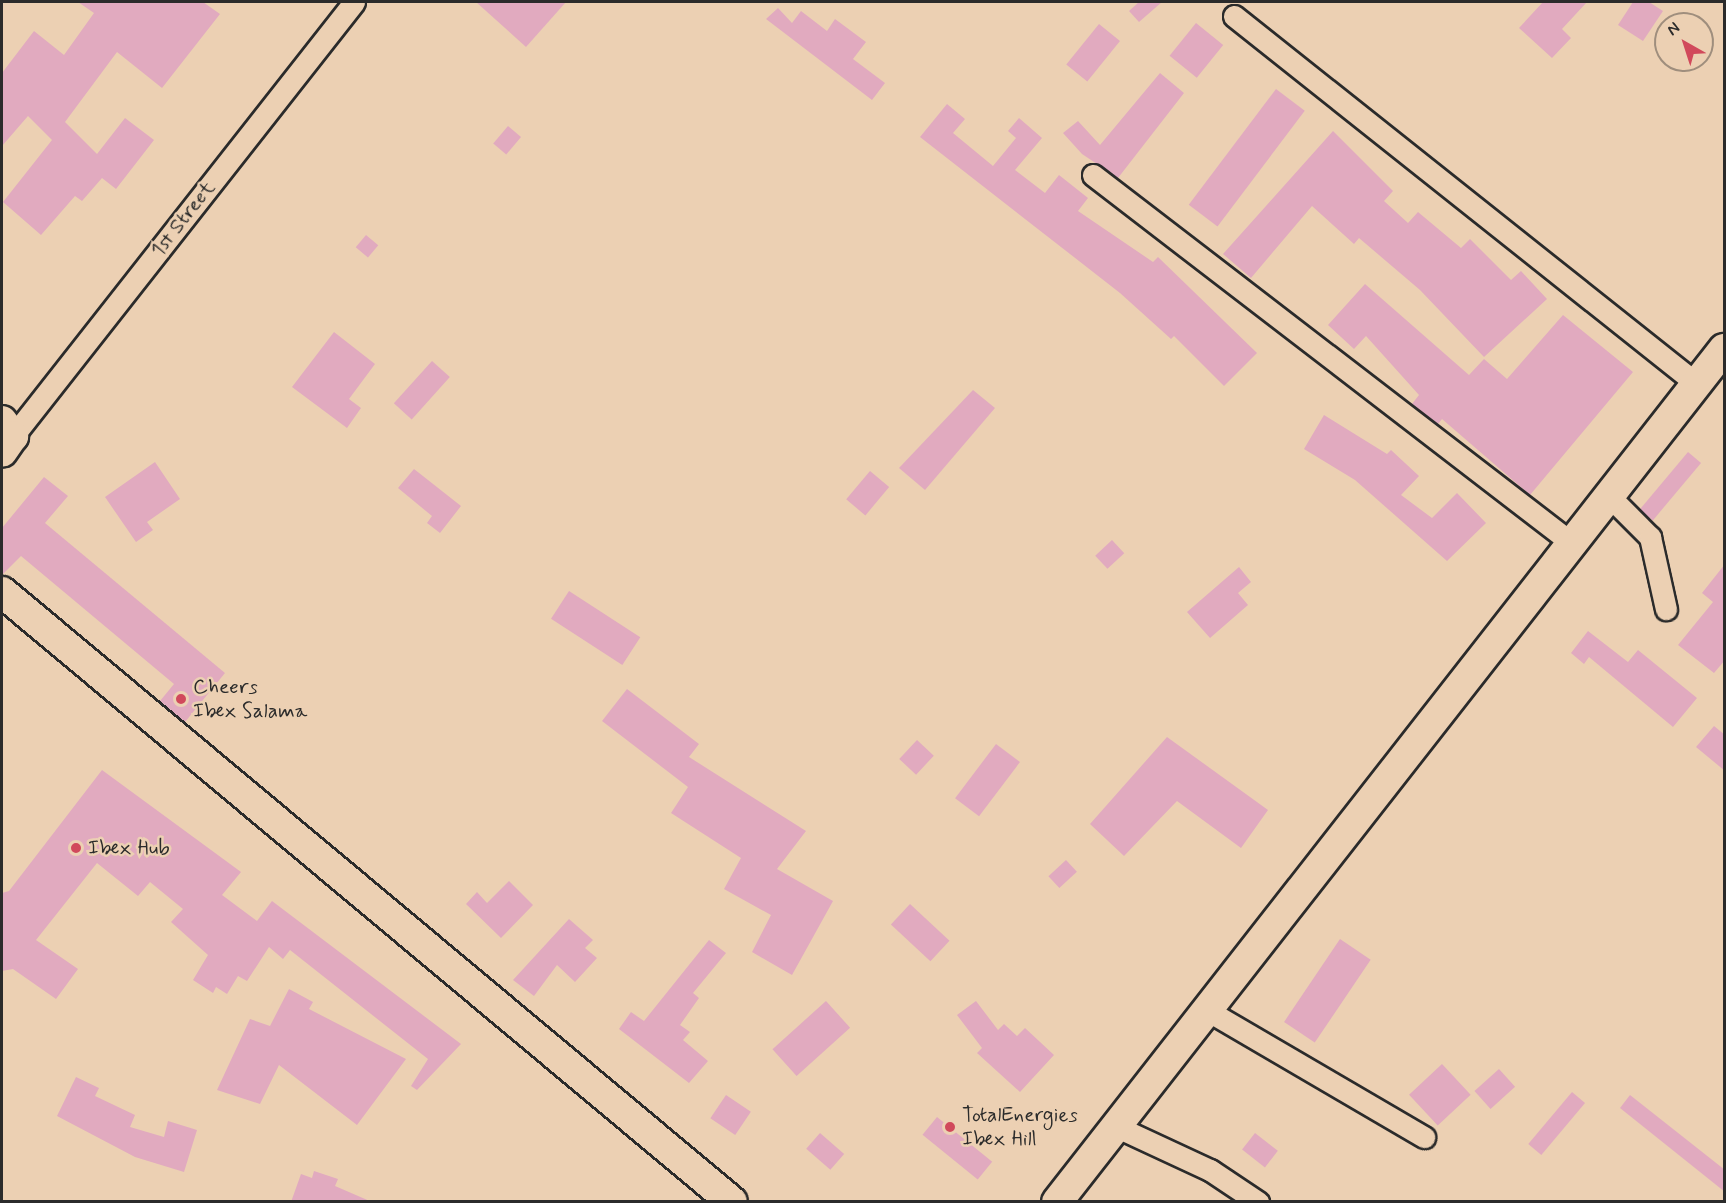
<!DOCTYPE html>
<style>
body{margin:0}
#map{position:relative;width:1726px;height:1203px;overflow:hidden;background:#ecd0b3;font-family:Mynerve,sans-serif}
div>[style]{position:absolute}
.building>*{inset:0;background:#e1aabf;transform-origin:0 0}
.roads{filter:drop-shadow(2px 0 #2b2b2b) drop-shadow(-2px 0 #2b2b2b) drop-shadow(0 2px #2b2b2b) drop-shadow(0 -2px #2b2b2b)}
.street>*{height:21px;margin:-10.5px;padding:0 10.5px;transform-origin:10.5px;border-radius:10.5px;background:#ecd0b3}
.secondary>*{height:30px;margin:-15px;padding:0 15px;transform-origin:15px;border-radius:15px;background:#ecd0b3}
.dots>*{width:16px;height:16px;translate:-50% -50%;box-sizing:border-box;border:3px solid #ecd0b3;border-radius:50%}
span{translate:-50% -50%;white-space:nowrap;text-align:center;line-height:1.15;-webkit-text-stroke:5px #ecd0b3;paint-order:stroke}
.street-label{font-size:21px;color:#2b2b2b}
.poi-label{font-size:21px;color:#2b2b2b}
.left{translate:0 -50%;text-align:left}
.frame{position:absolute;inset:0;border:3px solid #2b2b2b;pointer-events:none}
.north{position:absolute;left:1654px;top:12px;width:60px;height:60px;box-sizing:border-box;background:#ecd0b3;border:2px solid #9f8e7d;border-radius:50%;rotate:321deg;font-size:16px;font-weight:700;line-height:24px;text-align:center;color:#2b2b2b}
.north::after{content:'';display:block;margin:auto;width:21px;height:27px;background:#d1495b;clip-path:polygon(50% 0,100% 100%,50% 72%,0 100%)}
</style>
<div id="map">
<div class="building">
<div style="clip-path:polygon(78px 2px,203px 2px,220px 14px,162px 88px,117px 52px,65px 122px,97px 154px,125px 118px,154px 140px,116px 189px,102px 178px,82px 201px,75px 196px,41px 235px,3px 202px,52px 140px,28px 116px,2px 146px,2px 73px,34px 31px,64px 55px,94px 13px)"></div>
<div style="clip-path:polygon(476px 2px,566px 2px,526px 47px)"></div>
<div style="clip-path:polygon(1139px 2px,1162px 2px,1139px 22px,1129px 11px)"></div>
<div style="clip-path:polygon(1543px 2px,1587px 2px,1562px 29px,1571px 38px,1552px 58px,1519px 28px)"></div>
<div style="clip-path:polygon(1633px 2px,1649px 2px,1663px 11px,1643px 41px,1618px 25px)"></div>
<div style="clip-path:polygon(778px 8px,792px 23px,801px 11px,827px 31px,835px 19px,866px 42px,853px 59px,885px 83px,872px 100px,766px 19px)"></div>
<div style="left:1196px;top:23px;width:35px;height:42px;rotate:39deg"></div>
<div style="left:1099px;top:24px;width:27px;height:52px;rotate:39deg"></div>
<div style="clip-path:polygon(1160px 73px,1184px 93px,1118px 178px,1082px 154px,1063px 133px,1078px 121px,1100px 145px)"></div>
<div style="left:1276px;top:89px;width:36px;height:145px;rotate:37deg"></div>
<div style="clip-path:polygon(947px 104px,965px 119px,953px 133px,993px 166px,1016px 138px,1008px 131px,1019px 118px,1042px 138px,1015px 170px,1045px 193px,1059px 175px,1088px 198px,1078px 211px,1153px 262px,1158px 257px,1257px 353px,1224px 386px,1174px 336px,1171px 339px,1120px 293px,920px 137px)"></div>
<div style="left:508px;top:126px;width:17px;height:23px;rotate:40deg"></div>
<div style="clip-path:polygon(1333px 131px,1393px 191px,1384px 201px,1408px 223px,1418px 212px,1461px 248px,1470px 239px,1511px 280px,1521px 271px,1547px 299px,1484px 357px,1420px 290px,1359px 238px,1354px 244px,1312px 206px,1251px 278px,1223px 254px)"></div>
<div style="left:366px;top:235px;width:16px;height:16px;rotate:40deg"></div>
<div style="clip-path:polygon(1365px 284px,1469px 375px,1484px 359px,1507px 379px,1563px 315px,1633px 372px,1530px 495px,1442px 419px,1438px 424px,1412px 404px,1419px 395px,1366px 336px,1354px 349px,1328px 325px)"></div>
<div style="clip-path:polygon(334px 332px,375px 364px,349px 399px,361px 408px,347px 428px,292px 387px)"></div>
<div style="left:432px;top:361px;width:24px;height:57px;rotate:42deg"></div>
<div style="clip-path:polygon(973px 390px,995px 408px,925px 490px,899px 468px)"></div>
<div style="clip-path:polygon(1324px 415px,1387px 454px,1391px 450px,1419px 476px,1401px 495px,1432px 518px,1457px 493px,1486px 523px,1447px 561px,1355px 480px,1304px 449px)"></div>
<div style="left:1688px;top:452px;width:17px;height:75px;rotate:40deg"></div>
<div style="clip-path:polygon(155px 462px,180px 499px,147px 522px,153px 530px,136px 542px,105px 497px)"></div>
<div style="clip-path:polygon(414px 469px,461px 506px,440px 533px,427px 523px,432px 516px,398px 488px)"></div>
<div style="left:870px;top:471px;width:25px;height:37px;rotate:40deg"></div>
<div style="clip-path:polygon(44px 477px,68px 496px,45px 523px,225px 673px,185px 722px,160px 701px,174px 684px,21px 556px,2px 575px,2px 528px)"></div>
<div style="left:1112px;top:540px;width:18px;height:23px;rotate:47deg"></div>
<div style="clip-path:polygon(1725px 564px,1725px 660px,1714px 673px,1678px 645px,1713px 602px,1702px 593px)"></div>
<div style="clip-path:polygon(1239px 567px,1251px 582px,1238px 593px,1248px 605px,1210px 638px,1187px 612px)"></div>
<div style="left:569px;top:591px;width:85px;height:33px;rotate:33deg"></div>
<div style="clip-path:polygon(1588px 631px,1628px 662px,1638px 650px,1697px 698px,1673px 727px,1589px 657px,1584px 664px,1571px 653px)"></div>
<div style="clip-path:polygon(627px 689px,699px 744px,689px 757px,806px 831px,777px 869px,833px 901px,792px 975px,752px 952px,771px 915px,724px 889px,741px 858px,671px 813px,688px 787px,602px 721px)"></div>
<div style="clip-path:polygon(1714px 726px,1725px 735px,1725px 771px,1696px 747px)"></div>
<div style="clip-path:polygon(1167px 737px,1268px 810px,1241px 848px,1177px 801px,1124px 856px,1090px 824px)"></div>
<div style="left:917px;top:740px;width:23px;height:26px;rotate:43deg"></div>
<div style="left:996px;top:744px;width:30px;height:68px;rotate:37deg"></div>
<div style="clip-path:polygon(102px 770px,241px 872px,222px 895px,257px 921px,272px 901px,461px 1044px,417px 1090px,411px 1086px,428px 1059px,290px 950px,283px 959px,269px 947px,247px 981px,238px 976px,227px 994px,216px 987px,213px 993px,193px 980px,208px 955px,171px 922px,183px 909px,150px 882px,138px 896px,97px 863px,36px 940px,78px 969px,56px 999px,13px 969px,2px 971px,2px 893px,9px 891px)"></div>
<div style="left:1066px;top:860px;width:16px;height:24px;rotate:47deg"></div>
<div style="clip-path:polygon(509px 881px,533px 905px,501px 938px,466px 904px,477px 892px,487px 903px)"></div>
<div style="left:910px;top:904px;width:54px;height:28px;rotate:43deg"></div>
<div style="clip-path:polygon(569px 919px,593px 940px,585px 948px,597px 958px,575px 982px,557px 965px,534px 996px,513px 980px)"></div>
<div style="left:1340px;top:939px;width:37px;height:100px;rotate:34deg"></div>
<div style="clip-path:polygon(709px 940px,726px 953px,693px 993px,699px 998px,680px 1025px,690px 1032px,683px 1040px,708px 1061px,689px 1083px,619px 1029px,631px 1012px,644px 1021px)"></div>
<div style="clip-path:polygon(289px 989px,313px 1002px,309px 1009px,406px 1059px,357px 1125px,279px 1065px,260px 1104px,217px 1090px,250px 1019px,270px 1026px)"></div>
<div style="left:826px;top:1001px;width:36px;height:72px;rotate:48deg"></div>
<div style="clip-path:polygon(976px 1001px,998px 1030px,1004px 1024px,1017px 1036px,1025px 1028px,1054px 1055px,1020px 1092px,977px 1053px,982px 1048px,957px 1015px)"></div>
<div style="left:1442px;top:1064px;width:42px;height:45px;rotate:47deg"></div>
<div style="left:1499px;top:1069px;width:24px;height:33px;rotate:48deg"></div>
<div style="clip-path:polygon(76px 1077px,99px 1088px,95px 1096px,135px 1115px,130px 1127px,164px 1137px,168px 1121px,197px 1130px,184px 1172px,135px 1157px,57px 1116px)"></div>
<div style="left:1572px;top:1092px;width:17px;height:68px;rotate:40deg"></div>
<div style="left:726px;top:1095px;width:30px;height:28px;rotate:34deg"></div>
<div style="clip-path:polygon(1630px 1095px,1725px 1170px,1725px 1192px,1620px 1108px)"></div>
<div style="left:937px;top:1117px;width:71px;height:23px;rotate:39deg"></div>
<div style="left:820px;top:1133px;width:32px;height:21px;rotate:41deg"></div>
<div style="left:1255px;top:1133px;width:29px;height:21px;rotate:38deg"></div>
<div style="clip-path:polygon(314px 1171px,338px 1179px,335px 1186px,372px 1202px,291px 1202px,301px 1174px,312px 1178px)"></div>
</div>
<div class="roads">
<div class="street">
<div style="left:1234px;top:16px;width:591px;rotate:38.48deg"></div>
<div style="left:1093px;top:175px;width:605px;rotate:37.55deg"></div>
<div style="left:13px;top:436px;width:552px;rotate:-51.84deg"></div>
<div style="left:1610px;top:497px;width:57px;rotate:45deg"></div>
<div style="left:1650px;top:537px;width:74px;rotate:77.5deg"></div>
<div style="left:1205px;top:1009px;width:254px;rotate:30.3deg"></div>
<div style="left:1115px;top:1126px;width:105px;rotate:24.9deg"></div>
<div style="left:1210px;top:1170px;width:58px;rotate:33.7deg"></div>
</div>
<div class="secondary">
<div style="left:2px;top:421px;width:19px;rotate:54deg"></div>
<div style="left:13px;top:436px;width:19px;rotate:125deg"></div>
<div style="left:2px;top:592px;width:951px;rotate:39.88deg"></div>
<div style="left:1057px;top:1202px;width:1083px;rotate:-51.98deg"></div>
</div>
</div>
<div class="dots">
<div style="left:181px;top:699px;background:#d1495b"></div>
<div style="left:76px;top:848px;background:#d1495b"></div>
<div style="left:950px;top:1127px;background:#d1495b"></div>
</div>
<div class="street-label">
<span style="left:183px;top:219px;rotate:-52deg">1st Street</span>
</div>
<div class="poi-label">
<span class="left" style="left:193px;top:699px">Cheers<br>Ibex Salama</span>
<span class="left" style="left:88px;top:848px">Ibex Hub</span>
<span class="left" style="left:962px;top:1127px">TotalEnergies<br>Ibex Hill</span>
</div>
<div class="frame"></div>
<div class="north">N</div>
</div>
